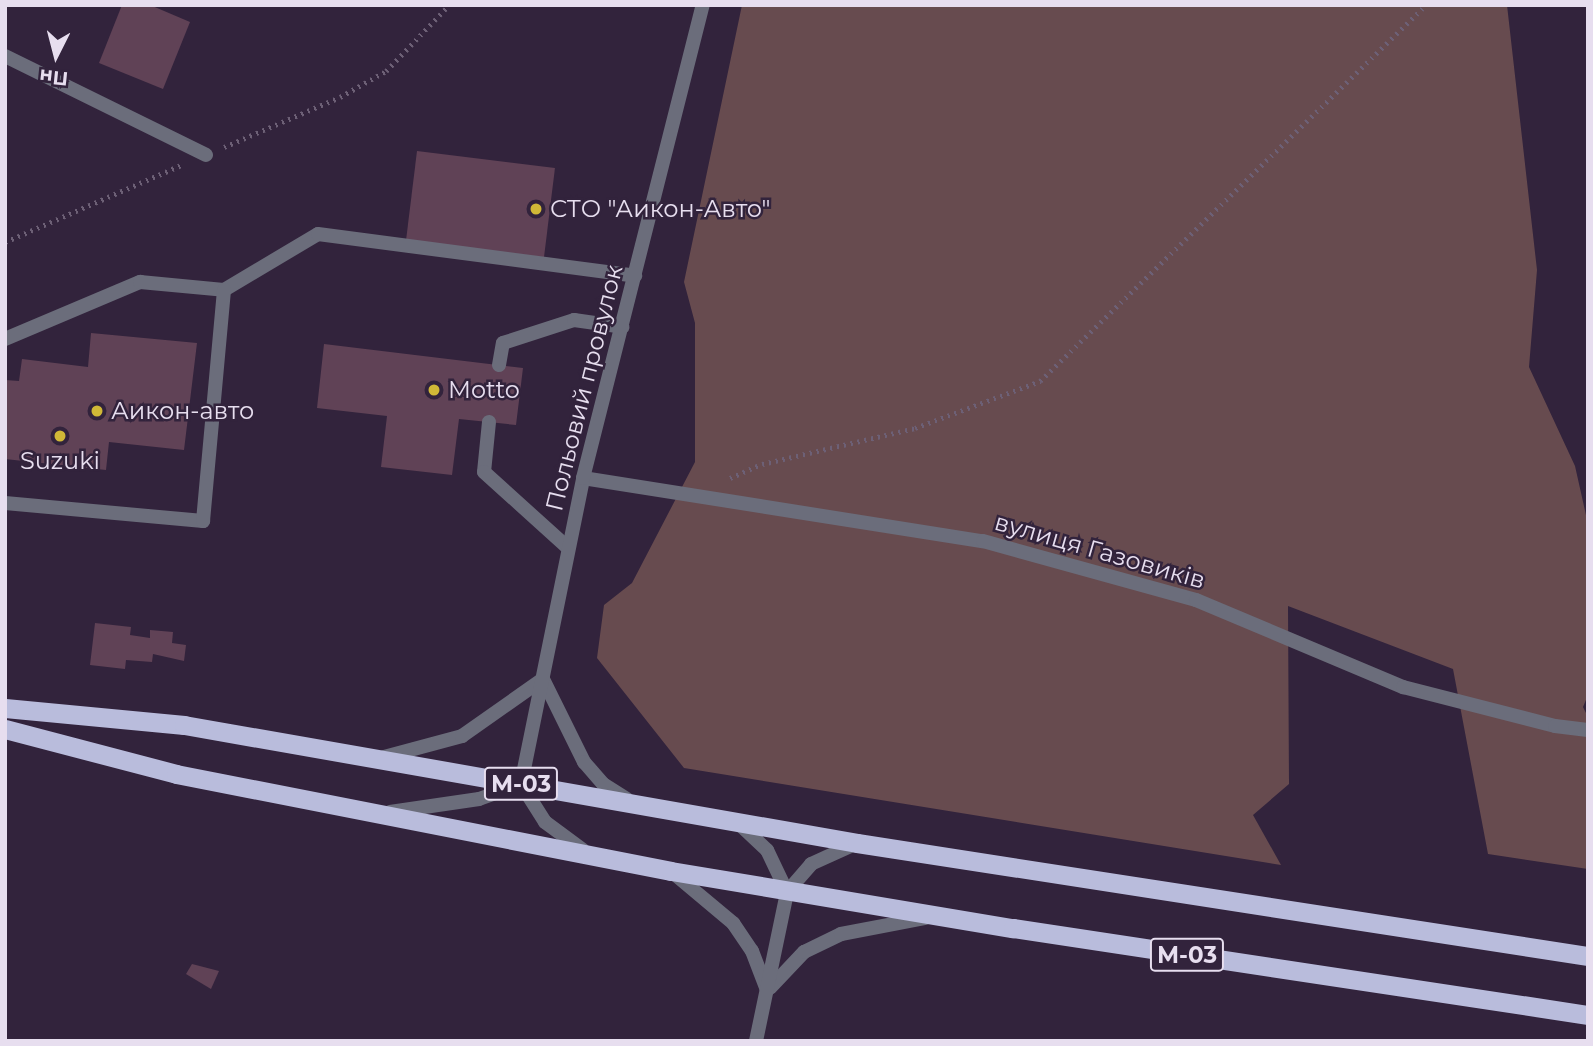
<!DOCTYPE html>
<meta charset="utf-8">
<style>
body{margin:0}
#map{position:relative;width:1593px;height:1046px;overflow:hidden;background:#32233c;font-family:Montserrat,sans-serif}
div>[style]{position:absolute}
.green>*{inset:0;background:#674b4f}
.building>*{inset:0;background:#604256;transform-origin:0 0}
.path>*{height:4.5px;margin-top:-2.25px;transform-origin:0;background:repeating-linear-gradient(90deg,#6d6076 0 2px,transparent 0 7px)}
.service>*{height:14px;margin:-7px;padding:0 7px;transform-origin:7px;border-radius:7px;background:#6b6d7b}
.minor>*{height:14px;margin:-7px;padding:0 7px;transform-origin:7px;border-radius:7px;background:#6b6d7b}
.trunk>*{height:19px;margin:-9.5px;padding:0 9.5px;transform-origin:9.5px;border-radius:9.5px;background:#b9bcdc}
.dots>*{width:19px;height:19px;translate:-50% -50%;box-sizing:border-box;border:4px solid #32233c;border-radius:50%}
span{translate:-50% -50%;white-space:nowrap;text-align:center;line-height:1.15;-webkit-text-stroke:5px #32233c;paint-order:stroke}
.shield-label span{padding:2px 5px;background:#32233c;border:2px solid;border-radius:5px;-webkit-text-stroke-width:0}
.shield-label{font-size:23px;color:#e7deef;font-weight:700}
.poi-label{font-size:24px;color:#e7deef}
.left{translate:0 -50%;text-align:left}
.street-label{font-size:24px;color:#e7deef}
.frame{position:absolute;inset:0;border:7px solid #e7deef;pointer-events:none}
.north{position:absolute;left:21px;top:21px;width:70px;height:70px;-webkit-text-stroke:5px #32233c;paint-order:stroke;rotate:186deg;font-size:19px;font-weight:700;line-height:28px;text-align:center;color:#e7deef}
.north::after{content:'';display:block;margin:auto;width:24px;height:32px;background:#e7deef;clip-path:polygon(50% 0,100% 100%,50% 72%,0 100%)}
</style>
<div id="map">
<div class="green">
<div style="clip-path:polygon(742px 5px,1507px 5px,1537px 270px,1529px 367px,1575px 466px,1588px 524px,1588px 695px,1583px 707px,1588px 717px,1588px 869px,1488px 854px,1453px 669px,1288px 606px,1289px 784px,1253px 815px,1281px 865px,684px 768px,597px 658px,604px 605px,632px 583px,695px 462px,695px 323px,684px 282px)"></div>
</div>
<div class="building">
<div style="clip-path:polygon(122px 5px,150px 5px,190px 22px,163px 89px,99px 63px)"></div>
<div style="left:417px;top:151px;width:139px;height:90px;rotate:7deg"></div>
<div style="clip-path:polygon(91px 333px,197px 343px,184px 450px,109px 442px,106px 470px,5px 459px,5px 380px,19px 381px,22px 359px,88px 367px)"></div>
<div style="clip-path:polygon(324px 344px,523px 368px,516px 425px,459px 419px,452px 475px,381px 467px,387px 416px,317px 408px)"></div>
<div style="clip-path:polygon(95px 623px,131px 627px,130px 635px,150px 638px,150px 630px,173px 632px,172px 643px,186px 645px,184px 661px,153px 654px,152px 662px,126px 660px,125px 669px,90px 665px)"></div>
<div style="clip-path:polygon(192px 964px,219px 971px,211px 989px,186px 974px)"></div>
</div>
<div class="path">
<div style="left:224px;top:147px;width:126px;rotate:-23.3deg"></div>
<div style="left:340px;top:97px;width:53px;rotate:-29.5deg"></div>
<div style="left:386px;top:71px;width:91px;rotate:-46.3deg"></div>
<div style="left:5px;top:242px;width:192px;rotate:-23.6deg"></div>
<div style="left:730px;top:478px;width:35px;rotate:-24deg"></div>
<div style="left:762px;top:464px;width:157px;rotate:-13.2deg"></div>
<div style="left:915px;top:428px;width:134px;rotate:-20.6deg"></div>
<div style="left:1040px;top:381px;width:539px;rotate:-44.25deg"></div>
</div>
<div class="service">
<div style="left:5px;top:56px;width:224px;rotate:26.2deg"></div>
<div style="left:5px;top:339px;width:147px;rotate:-22.9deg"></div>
<div style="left:140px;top:282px;width:84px;rotate:5.4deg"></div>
<div style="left:224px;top:290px;width:109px;rotate:-30.8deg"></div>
<div style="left:318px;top:234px;width:320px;rotate:7.5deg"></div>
<div style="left:499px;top:365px;width:22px;rotate:-80deg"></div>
<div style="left:503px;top:343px;width:75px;rotate:-17.9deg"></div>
<div style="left:574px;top:320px;width:49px;rotate:8.1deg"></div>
<div style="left:489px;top:422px;width:50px;rotate:95.7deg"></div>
<div style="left:484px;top:472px;width:113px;rotate:42.1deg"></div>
<div style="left:5px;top:503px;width:199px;rotate:5.2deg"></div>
<div style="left:203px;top:521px;width:232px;rotate:-84.8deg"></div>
</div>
<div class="minor">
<div style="left:583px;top:478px;width:405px;rotate:9deg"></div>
<div style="left:983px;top:541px;width:221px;rotate:15.5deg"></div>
<div style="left:1196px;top:600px;width:225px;rotate:22.8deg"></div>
<div style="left:1403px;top:687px;width:157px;rotate:14.4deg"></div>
<div style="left:1555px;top:726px;width:33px;rotate:7deg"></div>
<div style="left:384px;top:757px;width:81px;rotate:-15.1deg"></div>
<div style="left:462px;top:736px;width:99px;rotate:-35.1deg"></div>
<div style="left:543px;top:679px;width:93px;rotate:63.7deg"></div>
<div style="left:584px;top:762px;width:29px;rotate:49deg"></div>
<div style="left:603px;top:784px;width:28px;rotate:32deg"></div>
<div style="left:521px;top:784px;width:312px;rotate:-78.5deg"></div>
<div style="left:583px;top:478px;width:488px;rotate:-75.8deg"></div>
<div style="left:521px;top:784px;width:45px;rotate:57.7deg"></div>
<div style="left:545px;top:822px;width:47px;rotate:36.4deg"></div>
<div style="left:390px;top:812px;width:90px;rotate:-8.3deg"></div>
<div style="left:479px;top:799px;width:45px;rotate:-19.7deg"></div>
<div style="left:738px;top:823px;width:40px;rotate:43deg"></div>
<div style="left:767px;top:850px;width:47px;rotate:64.5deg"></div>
<div style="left:672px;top:872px;width:80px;rotate:39.9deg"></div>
<div style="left:733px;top:923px;width:34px;rotate:56deg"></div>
<div style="left:752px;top:951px;width:42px;rotate:69deg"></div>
<div style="left:770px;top:988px;width:50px;rotate:-46.6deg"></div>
<div style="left:804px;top:952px;width:41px;rotate:-25.9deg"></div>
<div style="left:841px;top:934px;width:86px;rotate:-10.8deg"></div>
<div style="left:756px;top:1041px;width:152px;rotate:-78.2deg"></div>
<div style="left:787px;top:892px;width:37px;rotate:-49deg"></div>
<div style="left:811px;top:864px;width:48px;rotate:-24.4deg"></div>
</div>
<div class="trunk">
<div style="left:5px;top:708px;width:180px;rotate:5.4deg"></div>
<div style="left:184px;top:725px;width:683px;rotate:9.94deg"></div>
<div style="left:857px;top:843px;width:740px;rotate:8.79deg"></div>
<div style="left:5px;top:729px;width:177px;rotate:14.7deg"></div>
<div style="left:176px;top:774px;width:504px;rotate:11.09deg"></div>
<div style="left:671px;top:871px;width:347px;rotate:9.5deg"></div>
<div style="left:1013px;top:928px;width:582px;rotate:8.6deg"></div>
</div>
<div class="dots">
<div style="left:536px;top:209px;background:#d0b837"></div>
<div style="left:434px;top:390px;background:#d0b837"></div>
<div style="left:97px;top:411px;background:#d0b837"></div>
<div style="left:60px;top:436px;background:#d0b837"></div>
</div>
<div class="shield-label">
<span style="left:521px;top:784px">М-03</span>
<span style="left:1187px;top:955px">М-03</span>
</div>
<div class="poi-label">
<span class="left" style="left:550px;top:209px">СТО "Аикон-Авто"</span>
<span class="left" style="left:448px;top:390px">Motto</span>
<span class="left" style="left:111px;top:411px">Аикон-авто</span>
<span style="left:60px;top:461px">Suzuki</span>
</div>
<div class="street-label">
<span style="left:584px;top:388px;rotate:-76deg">Польовий провулок</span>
<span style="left:1100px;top:551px;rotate:16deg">вулиця Газовиків</span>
</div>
<div class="frame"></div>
<div class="north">Пн</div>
</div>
